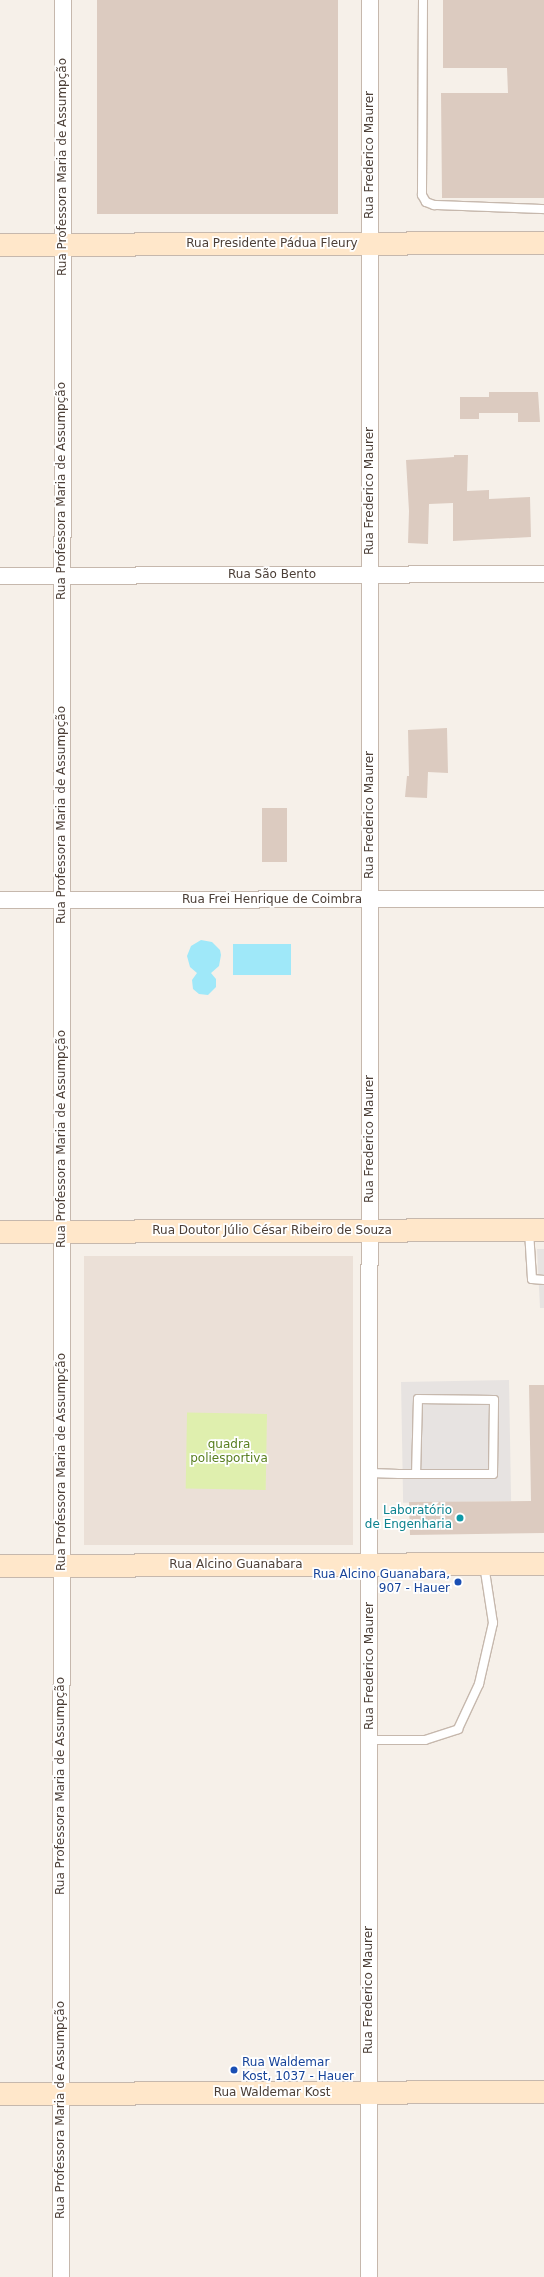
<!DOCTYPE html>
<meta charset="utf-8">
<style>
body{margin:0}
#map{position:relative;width:544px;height:2277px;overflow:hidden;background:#f6f0e9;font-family:"DejaVu Sans",sans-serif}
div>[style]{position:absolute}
.residential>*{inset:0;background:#ebe0d7;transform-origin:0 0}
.green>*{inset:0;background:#dfefae;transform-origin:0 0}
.parking>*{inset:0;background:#e7e3e1;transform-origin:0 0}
.water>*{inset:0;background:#9fe8f9;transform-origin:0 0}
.building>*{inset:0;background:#dccbc0;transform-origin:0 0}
.roads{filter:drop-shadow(1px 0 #c6b8ad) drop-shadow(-1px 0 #c6b8ad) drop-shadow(0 1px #c6b8ad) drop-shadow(0 -1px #c6b8ad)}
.lane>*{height:8px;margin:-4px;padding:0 4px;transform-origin:4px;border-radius:4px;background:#fff}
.street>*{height:16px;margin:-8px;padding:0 8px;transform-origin:8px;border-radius:8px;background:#fff}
.secondary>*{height:22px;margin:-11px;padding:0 11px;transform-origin:11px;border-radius:11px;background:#ffe7ca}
.dots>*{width:11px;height:11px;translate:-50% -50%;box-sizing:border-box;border:2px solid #fff;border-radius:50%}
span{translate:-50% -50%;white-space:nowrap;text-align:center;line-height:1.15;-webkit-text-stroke:3.5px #fff;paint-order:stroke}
.street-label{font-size:12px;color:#4b3e36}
.park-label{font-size:12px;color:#597f20}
.culture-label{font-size:12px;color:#0d838f}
.right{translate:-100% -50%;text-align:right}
.transit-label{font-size:12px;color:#164399}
.left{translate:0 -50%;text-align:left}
</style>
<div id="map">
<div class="residential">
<div style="left:84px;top:1256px;width:269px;height:289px"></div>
</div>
<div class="green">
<div style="left:267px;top:1414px;width:76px;height:80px;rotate:91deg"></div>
</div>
<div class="parking">
<div style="clip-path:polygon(537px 1249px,544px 1249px,544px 1308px,540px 1308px)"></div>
<div style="left:509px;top:1380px;width:121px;height:108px;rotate:89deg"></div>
</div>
<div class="water">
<div style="clip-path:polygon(201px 940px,212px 942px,220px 950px,221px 955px,219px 966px,211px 973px,216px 979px,216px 987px,208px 995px,199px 994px,193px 989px,192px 980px,197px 973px,190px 967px,187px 956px,191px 946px)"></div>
<div style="left:233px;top:944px;width:58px;height:31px"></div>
</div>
<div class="building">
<div style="left:97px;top:0;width:241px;height:214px"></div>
<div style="clip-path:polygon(443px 0,544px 0,544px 198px,442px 198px,441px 93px,508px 93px,507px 68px,443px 68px)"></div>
<div style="clip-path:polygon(489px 392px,538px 392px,540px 422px,518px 422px,518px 413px,479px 413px,479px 419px,460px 419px,460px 397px,489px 397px)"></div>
<div style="clip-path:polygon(454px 455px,468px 455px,467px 491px,489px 490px,489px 499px,530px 497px,531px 537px,453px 541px,453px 503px,429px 504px,428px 544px,408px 543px,409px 511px,406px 460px,454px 457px)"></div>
<div style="clip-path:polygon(447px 728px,448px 773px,428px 772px,427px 798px,405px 797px,407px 776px,409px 776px,408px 730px)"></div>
<div style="left:262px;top:808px;width:25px;height:54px"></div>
<div style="clip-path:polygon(529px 1385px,544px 1385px,544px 1533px,410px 1535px,409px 1502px,531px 1501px)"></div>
</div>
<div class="roads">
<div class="lane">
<div style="left:423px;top:0;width:195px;rotate:90.3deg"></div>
<div style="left:422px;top:195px;width:8px;rotate:60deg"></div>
<div style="left:426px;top:202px;width:9px;rotate:21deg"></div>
<div style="left:434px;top:205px;width:110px;rotate:2.1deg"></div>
<div style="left:529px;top:1231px;width:48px;rotate:86.4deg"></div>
<div style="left:532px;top:1279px;width:12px;rotate:5deg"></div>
<div style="left:370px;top:1473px;width:29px;rotate:2deg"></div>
<div style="left:399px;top:1474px;width:94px"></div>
<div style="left:493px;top:1474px;width:74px;rotate:-89.2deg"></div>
<div style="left:494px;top:1400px;width:76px;rotate:-179.2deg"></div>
<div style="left:418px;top:1399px;width:74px;rotate:91.5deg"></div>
<div style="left:370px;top:1740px;width:55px"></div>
<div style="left:425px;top:1740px;width:35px;rotate:-18deg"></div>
<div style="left:458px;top:1729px;width:50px;rotate:-65deg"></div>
<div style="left:479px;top:1684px;width:63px;rotate:-77.1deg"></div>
<div style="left:493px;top:1623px;width:59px;rotate:-98.8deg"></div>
</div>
<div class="street">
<div style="left:0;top:576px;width:544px;rotate:-0.21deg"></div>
<div style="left:0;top:900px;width:544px;rotate:-0.11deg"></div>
<div style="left:61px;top:2277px;width:2277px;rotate:-89.95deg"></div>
<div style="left:369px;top:2277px;width:2277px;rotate:-89.97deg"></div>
</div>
<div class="secondary">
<div style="left:0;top:245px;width:544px;rotate:-0.21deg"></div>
<div style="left:0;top:1232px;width:544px;rotate:-0.21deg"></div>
<div style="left:0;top:1566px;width:544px;rotate:-0.21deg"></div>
<div style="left:0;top:2094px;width:544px;rotate:-0.21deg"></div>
</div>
</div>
<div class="dots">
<div style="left:460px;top:1518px;background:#0f9aa8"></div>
<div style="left:458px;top:1582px;background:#1a4fb4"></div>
<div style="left:234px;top:2070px;background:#1a4fb4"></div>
</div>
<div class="street-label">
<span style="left:370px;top:155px;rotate:-90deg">Rua Frederico Maurer</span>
<span style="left:63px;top:167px;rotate:-90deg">Rua Professora Maria de Assumpção</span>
<span style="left:272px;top:244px">Rua Presidente Pádua Fleury</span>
<span style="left:62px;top:491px;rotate:-90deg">Rua Professora Maria de Assumpção</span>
<span style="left:370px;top:491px;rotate:-90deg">Rua Frederico Maurer</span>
<span style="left:272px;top:575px">Rua São Bento</span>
<span style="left:62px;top:815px;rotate:-90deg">Rua Professora Maria de Assumpção</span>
<span style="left:370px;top:815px;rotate:-90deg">Rua Frederico Maurer</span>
<span style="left:272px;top:900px">Rua Frei Henrique de Coimbra</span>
<span style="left:62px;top:1139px;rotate:-90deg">Rua Professora Maria de Assumpção</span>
<span style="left:370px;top:1139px;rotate:-90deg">Rua Frederico Maurer</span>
<span style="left:272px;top:1231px">Rua Doutor Júlio César Ribeiro de Souza</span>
<span style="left:62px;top:1462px;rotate:-90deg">Rua Professora Maria de Assumpção</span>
<span style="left:236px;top:1565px">Rua Alcino Guanabara</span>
<span style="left:370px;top:1666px;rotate:-90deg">Rua Frederico Maurer</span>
<span style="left:61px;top:1786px;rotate:-90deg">Rua Professora Maria de Assumpção</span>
<span style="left:369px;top:1990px;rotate:-90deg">Rua Frederico Maurer</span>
<span style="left:272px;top:2093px">Rua Waldemar Kost</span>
<span style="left:61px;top:2110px;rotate:-90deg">Rua Professora Maria de Assumpção</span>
</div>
<div class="park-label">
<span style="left:229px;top:1452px">quadra<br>poliesportiva</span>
</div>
<div class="culture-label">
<span class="right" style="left:452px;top:1518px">Laboratório<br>de Engenharia</span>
</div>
<div class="transit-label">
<span class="right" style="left:450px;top:1582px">Rua Alcino Guanabara,<br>907 - Hauer</span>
<span class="left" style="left:242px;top:2070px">Rua Waldemar<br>Kost, 1037 - Hauer</span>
</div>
</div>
